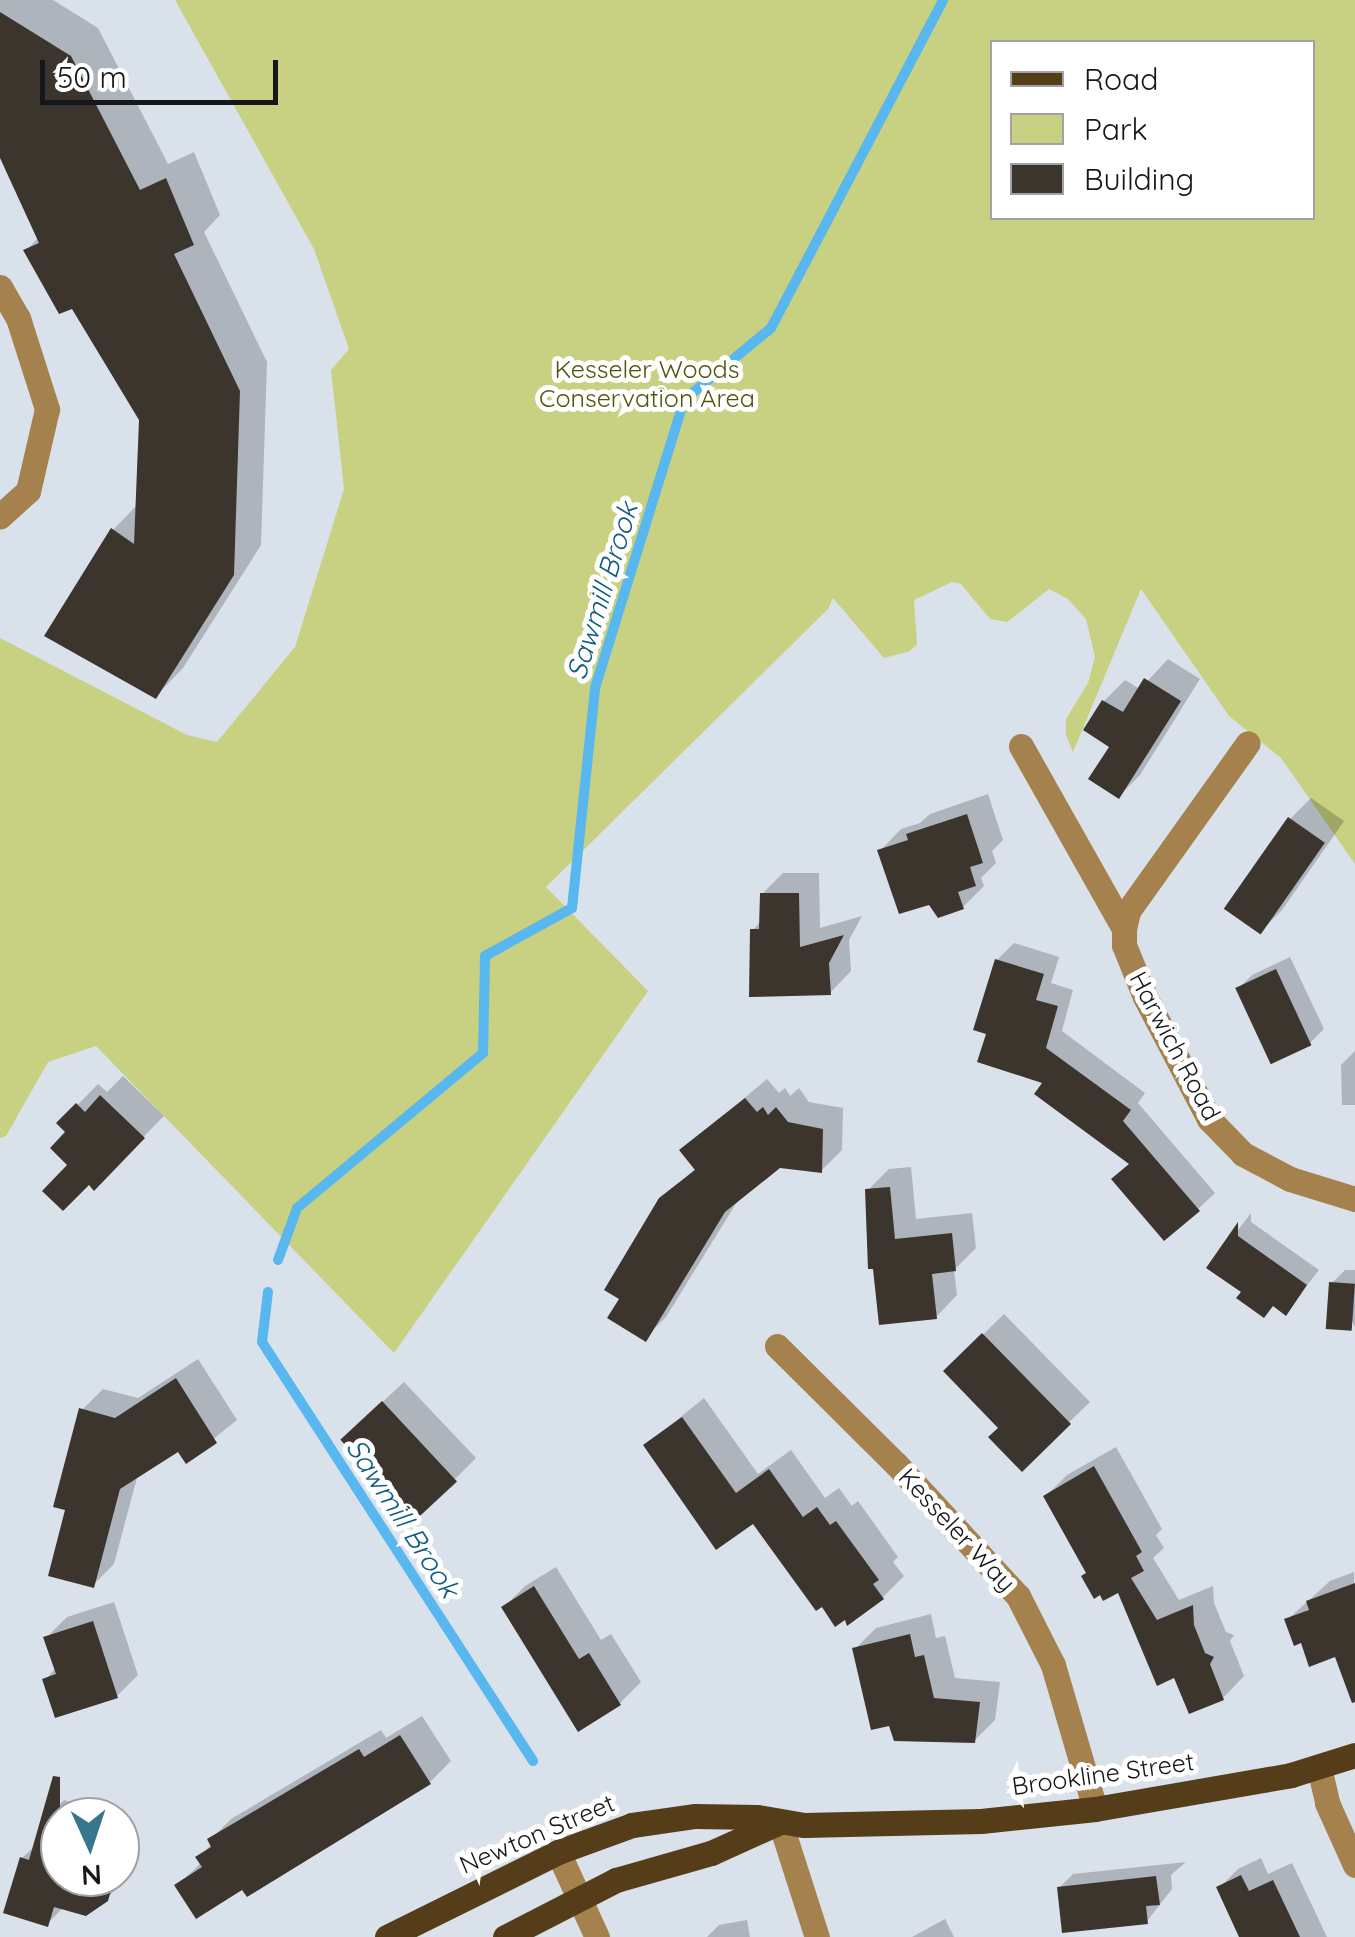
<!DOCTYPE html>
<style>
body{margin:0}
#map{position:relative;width:1355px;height:1937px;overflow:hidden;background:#d9e1ea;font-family:Quicksand,sans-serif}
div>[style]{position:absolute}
.green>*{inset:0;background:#c8d082}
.shadow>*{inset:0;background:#0003}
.stream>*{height:10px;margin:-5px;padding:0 5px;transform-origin:5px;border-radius:5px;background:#57b7ee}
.building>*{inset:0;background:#3c352e;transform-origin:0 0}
.minor>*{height:25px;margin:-12.5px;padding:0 12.5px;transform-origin:12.5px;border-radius:12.5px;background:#a5814e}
.major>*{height:25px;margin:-12.5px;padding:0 12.5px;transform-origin:12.5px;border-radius:12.5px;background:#553d19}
span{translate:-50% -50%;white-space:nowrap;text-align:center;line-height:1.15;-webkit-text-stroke:10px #fff;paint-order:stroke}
.park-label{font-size:25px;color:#50550c}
.street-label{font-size:25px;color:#15171b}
.water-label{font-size:28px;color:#145d82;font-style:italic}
.legend{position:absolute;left:990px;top:40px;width:325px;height:180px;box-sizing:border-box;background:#fff;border:2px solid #a1a2a4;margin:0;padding:12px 18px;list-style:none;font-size:30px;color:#15171b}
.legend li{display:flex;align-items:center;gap:20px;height:50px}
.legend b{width:50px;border:2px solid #a1a2a4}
.north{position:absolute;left:40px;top:1797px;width:100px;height:100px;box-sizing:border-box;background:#fff;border:2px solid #a1a2a4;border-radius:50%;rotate:177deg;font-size:28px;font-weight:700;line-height:40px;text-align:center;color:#15171b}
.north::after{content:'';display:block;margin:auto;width:35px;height:45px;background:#38768c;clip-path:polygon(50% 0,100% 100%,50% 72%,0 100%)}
.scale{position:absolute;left:40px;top:60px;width:238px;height:45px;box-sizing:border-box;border:5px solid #15171b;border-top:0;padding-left:12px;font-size:30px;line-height:35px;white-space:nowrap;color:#15171b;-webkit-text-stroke:8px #fff;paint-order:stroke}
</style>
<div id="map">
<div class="green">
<div style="clip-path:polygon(evenodd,175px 0,1355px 0,1355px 864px,1281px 758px,1229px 716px,1141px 589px,1073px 752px,1066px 735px,1066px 719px,1088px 683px,1095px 657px,1086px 619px,1068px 599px,1049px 589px,1007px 622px,990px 619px,961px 584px,952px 582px,914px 600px,917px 644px,910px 651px,884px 658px,833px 598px,828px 609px,546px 887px,648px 991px,394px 1353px,96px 1046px,48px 1062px,6px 1136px,0 1138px,0 638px,187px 735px,217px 742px,295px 647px,344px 489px,331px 370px,349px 349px,314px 249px,175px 0,992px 42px,1312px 42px,1312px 218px,992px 218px,992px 42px)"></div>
</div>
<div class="shadow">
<div style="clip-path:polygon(0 0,53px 0,98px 28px,168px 164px,194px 152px,220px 215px,204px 232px,267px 362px,261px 545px,183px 668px,156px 696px,113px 530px,138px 504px,142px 419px,73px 305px,26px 251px,39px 237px,0 152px)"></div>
<div style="clip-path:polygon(1168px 659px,1200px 679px,1140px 775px,1119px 796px,1113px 746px,1086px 730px,1104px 701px,1125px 680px,1140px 689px)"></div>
<div style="clip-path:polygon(988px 794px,1003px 840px,992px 851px,996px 863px,981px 878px,984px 886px,963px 907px,880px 851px,901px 829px,920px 823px,930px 814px)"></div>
<div style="clip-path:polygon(1311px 798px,1344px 821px,1282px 910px,1261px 931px,1290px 819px)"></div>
<div style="clip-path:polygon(783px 873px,819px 873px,820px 928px,862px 916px,849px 940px,851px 971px,830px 993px,753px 930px,761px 921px,762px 894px)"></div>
<div style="clip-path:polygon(1014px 943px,1059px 957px,1051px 983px,1073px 990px,1062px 1031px,1145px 1093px,1138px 1103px,1215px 1193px,1198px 1209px,1132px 1163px,989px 1033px,997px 960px)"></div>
<div style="clip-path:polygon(1290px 957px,1324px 1029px,1310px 1043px,1238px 989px,1252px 975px)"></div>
<div style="clip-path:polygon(1355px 1051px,1355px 1105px,1342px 1105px,1341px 1065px)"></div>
<div style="clip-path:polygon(123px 1076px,164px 1116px,94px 1187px,71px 1164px,69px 1132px,60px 1123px,98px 1084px,107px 1092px)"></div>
<div style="clip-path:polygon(767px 1079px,779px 1093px,785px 1088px,790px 1096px,799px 1088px,809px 1102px,843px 1108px,842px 1150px,821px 1171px,779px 1165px,740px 1197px,666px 1317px,645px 1338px,622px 1298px,661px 1200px,696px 1168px,683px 1150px)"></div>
<div style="clip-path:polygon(911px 1167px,916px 1219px,972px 1213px,976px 1248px,954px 1270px,957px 1295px,936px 1317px,868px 1190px,889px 1169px)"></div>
<div style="clip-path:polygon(1251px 1213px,1251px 1222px,1319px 1270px,1286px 1312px,1210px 1267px)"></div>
<div style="clip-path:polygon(1345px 1270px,1355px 1270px,1355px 1327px,1331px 1284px)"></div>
<div style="clip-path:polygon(1004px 1314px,1090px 1402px,1022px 1468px,1001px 1428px,946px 1371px)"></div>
<div style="clip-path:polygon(198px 1359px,237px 1420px,187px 1460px,178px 1448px,138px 1474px,114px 1564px,93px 1585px,68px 1508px,82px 1410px,103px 1389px,138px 1398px)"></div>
<div style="clip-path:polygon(404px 1382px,476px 1458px,455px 1479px,364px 1419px)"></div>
<div style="clip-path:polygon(704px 1398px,758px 1474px,791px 1450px,825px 1498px,839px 1488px,852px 1506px,858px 1501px,898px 1557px,893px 1562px,904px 1576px,883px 1597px,848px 1622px,754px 1520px,646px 1445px)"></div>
<div style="clip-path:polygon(1116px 1447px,1162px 1529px,1156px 1535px,1164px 1548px,1153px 1558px,1179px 1600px,1213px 1586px,1214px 1603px,1226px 1632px,1234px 1635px,1230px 1641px,1244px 1676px,1223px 1698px,1176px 1675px,1119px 1589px,1089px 1572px,1046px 1496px,1067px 1475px)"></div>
<div style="clip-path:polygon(556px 1567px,601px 1640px,611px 1634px,641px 1682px,620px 1703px,504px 1607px,525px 1586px)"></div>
<div style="clip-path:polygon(1354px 1572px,1355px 1654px,1337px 1653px,1302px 1640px,1287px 1620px,1330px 1581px)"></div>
<div style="clip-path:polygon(114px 1602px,138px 1675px,117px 1696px,45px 1680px,56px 1668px,46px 1638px,67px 1617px)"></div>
<div style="clip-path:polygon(931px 1614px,936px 1638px,945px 1636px,955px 1678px,1000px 1682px,995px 1720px,974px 1741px,855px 1649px,876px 1628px)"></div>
<div style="clip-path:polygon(422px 1716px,451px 1761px,430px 1782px,248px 1893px,243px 1887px,178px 1885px,202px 1862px,199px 1857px,212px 1844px,210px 1840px,231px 1819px,381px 1730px,386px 1738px)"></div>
<div style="clip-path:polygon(64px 1800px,118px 1817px,60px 1817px,60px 1877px,120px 1877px,120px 1818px,126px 1819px,122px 1834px,140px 1839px,128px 1877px,106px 1899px,64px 1907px,47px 1924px,22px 1858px,35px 1846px,43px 1821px)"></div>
<div style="clip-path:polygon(1261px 1858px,1268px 1874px,1292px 1863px,1327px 1937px,1242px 1937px,1219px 1888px,1238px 1869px)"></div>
<div style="clip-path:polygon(1186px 1862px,1171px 1875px,1172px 1889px,1147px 1921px,1059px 1888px,1073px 1874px)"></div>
<div style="clip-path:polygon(945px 1919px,954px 1937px,912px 1937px)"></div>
<div style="clip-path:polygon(747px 1920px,750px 1937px,707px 1937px,719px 1925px)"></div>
</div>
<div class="stream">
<div style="left:278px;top:1260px;width:55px;rotate:-69.9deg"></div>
<div style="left:297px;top:1208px;width:242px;rotate:-39.8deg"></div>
<div style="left:483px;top:1053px;width:97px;rotate:-88.8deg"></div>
<div style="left:485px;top:956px;width:99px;rotate:-28.9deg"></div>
<div style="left:572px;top:908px;width:221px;rotate:-84deg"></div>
<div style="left:595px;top:688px;width:301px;rotate:-72.8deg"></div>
<div style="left:684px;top:400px;width:113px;rotate:-39.6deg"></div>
<div style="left:771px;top:328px;width:370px;rotate:-62.3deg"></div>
<div style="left:268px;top:1292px;width:50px;rotate:96.8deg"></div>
<div style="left:262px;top:1342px;width:499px;rotate:57.1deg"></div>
</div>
<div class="building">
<div style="clip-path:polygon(0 12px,71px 56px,140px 190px,166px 178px,194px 245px,174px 254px,240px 391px,234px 575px,156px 699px,44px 636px,111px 528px,134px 544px,139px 420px,72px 309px,59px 314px,23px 250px,39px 243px,0 158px)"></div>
<div style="clip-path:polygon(1144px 678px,1181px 701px,1119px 799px,1088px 779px,1109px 747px,1083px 730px,1102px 700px,1123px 712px)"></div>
<div style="clip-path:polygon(967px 814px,983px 863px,970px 867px,976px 886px,958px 892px,964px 909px,938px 918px,929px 905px,899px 914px,877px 850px,908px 840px,906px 834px)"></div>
<div style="left:1288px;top:817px;width:45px;height:112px;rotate:35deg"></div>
<div style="clip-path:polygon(760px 893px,799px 893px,800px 947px,844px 935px,829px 963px,831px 995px,749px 997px,750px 929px,759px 929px)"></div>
<div style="clip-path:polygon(995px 959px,1044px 974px,1036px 1000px,1058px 1006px,1046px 1048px,1131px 1110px,1123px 1121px,1200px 1211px,1164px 1241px,1111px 1179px,1129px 1164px,1034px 1094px,1042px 1083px,977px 1062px,986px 1034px,973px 1030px)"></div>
<div style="left:1276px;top:969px;width:84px;height:45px;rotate:65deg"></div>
<div style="clip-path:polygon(100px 1095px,145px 1138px,94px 1191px,89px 1185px,63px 1211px,42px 1191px,67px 1165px,50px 1148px,65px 1132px,56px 1123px,76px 1103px,85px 1112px)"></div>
<div style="clip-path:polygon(745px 1098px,757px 1112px,763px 1107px,768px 1115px,776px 1107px,788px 1122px,823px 1129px,822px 1173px,780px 1168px,725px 1212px,646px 1342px,607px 1318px,619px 1299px,604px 1290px,659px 1198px,695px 1170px,679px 1150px)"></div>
<div style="clip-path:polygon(890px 1187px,895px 1239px,952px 1233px,956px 1271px,932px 1274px,937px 1319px,879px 1325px,873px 1269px,868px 1269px,865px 1189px)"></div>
<div style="clip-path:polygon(1238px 1222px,1238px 1236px,1307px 1285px,1286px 1316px,1273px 1306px,1264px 1318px,1236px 1298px,1241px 1292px,1206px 1268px)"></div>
<div style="left:1329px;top:1282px;width:26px;height:47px;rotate:4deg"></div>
<div style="clip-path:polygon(982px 1333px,1071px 1424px,1022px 1472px,988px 1437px,998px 1428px,943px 1371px)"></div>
<div style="clip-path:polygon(176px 1378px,217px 1443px,186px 1464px,178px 1452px,120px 1489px,94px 1588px,48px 1576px,65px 1510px,53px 1507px,79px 1408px,115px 1418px)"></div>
<div style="left:382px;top:1401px;width:110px;height:57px;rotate:47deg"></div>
<div style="clip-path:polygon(682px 1417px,736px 1493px,769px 1469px,803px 1517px,817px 1507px,830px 1525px,836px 1521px,879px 1580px,873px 1584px,884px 1599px,847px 1626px,845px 1620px,835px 1627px,822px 1607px,816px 1611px,753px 1524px,716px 1550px,643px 1445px)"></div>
<div style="clip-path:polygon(1094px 1466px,1142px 1552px,1136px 1556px,1144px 1571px,1131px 1578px,1157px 1620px,1193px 1605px,1194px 1625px,1205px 1653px,1214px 1657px,1210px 1664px,1224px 1700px,1189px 1714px,1174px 1678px,1157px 1686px,1118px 1593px,1103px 1601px,1100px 1595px,1094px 1599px,1081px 1576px,1086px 1573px,1043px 1496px)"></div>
<div style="clip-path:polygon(1355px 1583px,1355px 1702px,1352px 1703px,1335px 1657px,1309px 1667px,1301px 1643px,1294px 1646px,1284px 1619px,1309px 1610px,1306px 1601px)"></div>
<div style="clip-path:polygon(534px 1586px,579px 1659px,589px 1653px,621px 1705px,578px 1732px,501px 1607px)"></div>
<div style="clip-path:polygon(93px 1621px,118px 1698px,55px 1718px,42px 1679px,56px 1674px,43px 1637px)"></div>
<div style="clip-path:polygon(910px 1634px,915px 1657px,924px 1655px,934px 1698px,980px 1702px,975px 1743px,894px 1741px,889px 1726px,871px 1730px,852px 1648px)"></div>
<div style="clip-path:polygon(400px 1735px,431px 1784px,247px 1897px,242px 1890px,196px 1919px,174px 1885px,202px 1867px,195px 1857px,211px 1847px,207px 1839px,359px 1749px,364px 1757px)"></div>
<div style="clip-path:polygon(53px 1776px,60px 1777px,60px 1877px,115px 1877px,108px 1901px,86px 1916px,54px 1907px,48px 1927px,3px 1913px,20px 1857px,29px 1860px)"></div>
<div style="clip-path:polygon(1241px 1875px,1249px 1891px,1273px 1880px,1300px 1937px,1239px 1937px,1216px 1887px)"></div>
<div style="clip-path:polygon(1156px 1876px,1160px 1905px,1146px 1906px,1148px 1924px,1062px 1933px,1057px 1887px)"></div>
</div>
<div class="minor">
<div style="left:0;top:287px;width:36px;rotate:60deg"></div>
<div style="left:18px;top:318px;width:96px;rotate:72.3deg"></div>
<div style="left:47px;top:409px;width:84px;rotate:103deg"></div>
<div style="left:28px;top:491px;width:38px;rotate:138deg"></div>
<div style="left:1021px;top:746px;width:210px;rotate:60.6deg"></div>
<div style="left:1124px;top:929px;width:16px;rotate:90deg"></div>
<div style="left:1124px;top:945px;width:56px;rotate:68deg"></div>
<div style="left:1145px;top:997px;width:138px;rotate:62.3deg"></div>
<div style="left:1209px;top:1119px;width:49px;rotate:45.8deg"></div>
<div style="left:1243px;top:1154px;width:53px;rotate:28deg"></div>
<div style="left:1290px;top:1179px;width:68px;rotate:17.1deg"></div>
<div style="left:1124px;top:929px;width:18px;rotate:-77deg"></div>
<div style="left:1128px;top:911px;width:206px;rotate:-54.5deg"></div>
<div style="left:777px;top:1346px;width:168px;rotate:44.8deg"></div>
<div style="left:896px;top:1464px;width:180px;rotate:47.3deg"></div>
<div style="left:1018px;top:1596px;width:77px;rotate:63.1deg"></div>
<div style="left:1053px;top:1665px;width:150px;rotate:73.7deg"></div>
<div style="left:1319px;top:1767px;width:37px;rotate:77deg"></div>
<div style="left:1327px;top:1803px;width:68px;rotate:65.7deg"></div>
<div style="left:780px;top:1822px;width:121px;rotate:72.2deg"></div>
<div style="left:558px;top:1852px;width:94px;rotate:65.4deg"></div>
</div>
<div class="major">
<div style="left:387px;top:1937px;width:191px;rotate:-26.4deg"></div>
<div style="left:558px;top:1852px;width:79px;rotate:-20deg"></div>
<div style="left:632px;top:1825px;width:64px;rotate:-8.1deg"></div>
<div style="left:695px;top:1816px;width:62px;rotate:0.9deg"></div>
<div style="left:757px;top:1817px;width:48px;rotate:9.7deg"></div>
<div style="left:804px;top:1825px;width:177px;rotate:-1.3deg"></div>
<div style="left:981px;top:1821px;width:115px;rotate:-6deg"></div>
<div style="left:1095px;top:1809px;width:199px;rotate:-9.8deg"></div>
<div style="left:1291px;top:1775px;width:67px;rotate:-17.4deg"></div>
<div style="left:505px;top:1937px;width:125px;rotate:-27.2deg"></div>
<div style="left:616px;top:1880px;width:99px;rotate:-15.9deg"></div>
<div style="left:711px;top:1853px;width:76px;rotate:-24.2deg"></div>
</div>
<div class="park-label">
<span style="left:647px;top:384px">Kesseler Woods<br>Conservation Area</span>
</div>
<div class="street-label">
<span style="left:1175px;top:1046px;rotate:62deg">Harwich Road</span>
<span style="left:957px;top:1530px;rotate:47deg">Kesseler Way</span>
<span style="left:1103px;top:1774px;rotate:-8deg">Brookline Street</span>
<span style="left:537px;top:1834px;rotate:-23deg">Newton Street</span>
</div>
<div class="water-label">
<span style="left:602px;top:591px;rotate:-73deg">Sawmill Brook</span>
<span style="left:403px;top:1518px;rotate:57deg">Sawmill Brook</span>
</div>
<ul class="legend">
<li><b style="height:12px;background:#553d19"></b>Road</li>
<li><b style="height:28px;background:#c8d082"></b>Park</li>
<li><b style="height:28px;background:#3c352e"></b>Building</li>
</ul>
<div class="north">N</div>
<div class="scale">50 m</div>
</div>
